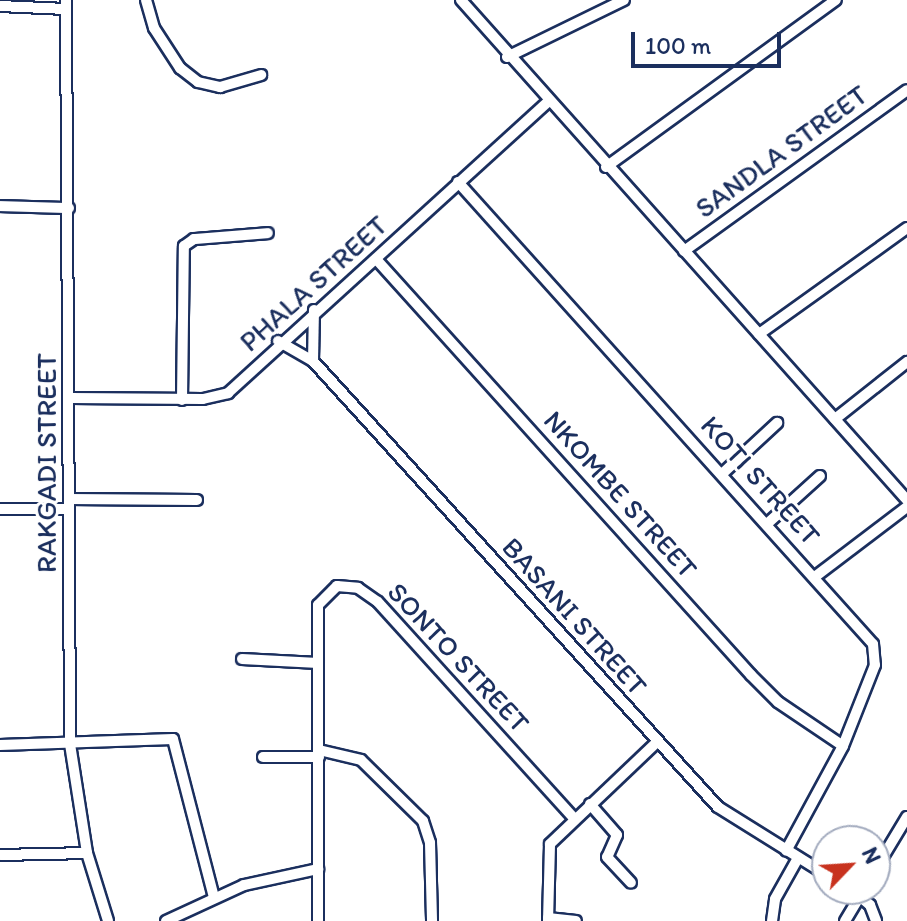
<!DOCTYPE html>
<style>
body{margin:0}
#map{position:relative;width:907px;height:921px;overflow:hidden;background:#fff;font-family:Itim,sans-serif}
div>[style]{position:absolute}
.roads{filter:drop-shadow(2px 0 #1b2f5e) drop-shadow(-2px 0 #1b2f5e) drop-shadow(0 2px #1b2f5e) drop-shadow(0 -2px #1b2f5e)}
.minor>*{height:10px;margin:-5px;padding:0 5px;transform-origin:5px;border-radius:5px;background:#fff}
span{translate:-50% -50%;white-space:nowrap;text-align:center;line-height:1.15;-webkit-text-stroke:6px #fff;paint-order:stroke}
.street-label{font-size:28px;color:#1b2f5e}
.north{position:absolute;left:811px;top:825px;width:80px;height:80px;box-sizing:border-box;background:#fff;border:2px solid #a4acbf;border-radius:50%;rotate:65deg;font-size:22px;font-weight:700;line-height:32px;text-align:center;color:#1b2f5e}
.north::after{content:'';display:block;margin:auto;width:28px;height:36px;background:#c8321e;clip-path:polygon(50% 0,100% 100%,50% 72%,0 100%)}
.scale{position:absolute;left:631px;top:32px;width:150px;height:36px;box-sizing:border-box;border:4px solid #1b2f5e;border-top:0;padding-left:10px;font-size:24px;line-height:28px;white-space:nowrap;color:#1b2f5e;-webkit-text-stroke:6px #fff;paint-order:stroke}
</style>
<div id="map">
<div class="roads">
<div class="minor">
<div style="left:66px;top:0;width:744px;rotate:89.69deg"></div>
<div style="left:70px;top:744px;width:110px;rotate:81.1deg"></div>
<div style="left:87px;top:853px;width:71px;rotate:72.8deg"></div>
<div style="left:146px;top:0;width:29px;rotate:74deg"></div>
<div style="left:154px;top:28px;width:48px;rotate:57deg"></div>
<div style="left:180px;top:68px;width:23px;rotate:38deg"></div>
<div style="left:198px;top:82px;width:23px;rotate:13deg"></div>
<div style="left:220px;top:87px;width:43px;rotate:-16.3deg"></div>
<div style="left:461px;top:0;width:670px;rotate:48.27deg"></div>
<div style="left:0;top:6px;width:66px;rotate:2.6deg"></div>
<div style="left:507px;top:57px;width:130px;rotate:-26deg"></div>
<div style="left:606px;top:167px;width:284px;rotate:-36deg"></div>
<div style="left:458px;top:182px;width:621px;rotate:48.07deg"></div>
<div style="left:873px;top:644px;width:21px;rotate:85deg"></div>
<div style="left:875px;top:665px;width:87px;rotate:111.6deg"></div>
<div style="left:843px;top:746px;width:119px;rotate:118.5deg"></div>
<div style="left:0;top:206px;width:69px;rotate:1.7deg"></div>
<div style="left:684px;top:251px;width:275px;rotate:-35.8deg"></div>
<div style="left:376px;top:259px;width:560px;rotate:47.97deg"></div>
<div style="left:751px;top:675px;width:38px;rotate:45deg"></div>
<div style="left:778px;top:702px;width:78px;rotate:34.1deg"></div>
<div style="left:759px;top:334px;width:182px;rotate:-35.6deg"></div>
<div style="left:278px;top:341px;width:40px;rotate:29.7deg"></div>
<div style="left:313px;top:361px;width:602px;rotate:47.76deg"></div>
<div style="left:718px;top:807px;width:128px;rotate:32deg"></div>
<div style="left:313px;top:361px;width:51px;rotate:-88.9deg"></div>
<div style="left:71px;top:398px;width:132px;rotate:0.4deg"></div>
<div style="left:203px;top:399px;width:26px;rotate:-13deg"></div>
<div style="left:228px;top:393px;width:431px;rotate:-42.3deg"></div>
<div style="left:182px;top:400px;width:154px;rotate:-89.3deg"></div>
<div style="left:184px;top:246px;width:12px;rotate:-35deg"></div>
<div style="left:194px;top:239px;width:74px;rotate:-4.6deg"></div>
<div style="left:835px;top:419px;width:92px;rotate:-38.4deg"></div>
<div style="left:723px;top:473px;width:74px;rotate:-42.8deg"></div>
<div style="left:69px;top:499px;width:128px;rotate:0.4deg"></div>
<div style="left:0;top:509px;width:69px"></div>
<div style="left:768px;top:523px;width:70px;rotate:-42.1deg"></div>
<div style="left:816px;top:576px;width:114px;rotate:-37.2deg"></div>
<div style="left:242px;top:659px;width:76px;rotate:3deg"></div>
<div style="left:0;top:745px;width:173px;rotate:-2deg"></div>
<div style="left:173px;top:739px;width:163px;rotate:75.5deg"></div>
<div style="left:319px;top:750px;width:43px;rotate:13.4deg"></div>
<div style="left:361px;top:760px;width:87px;rotate:44.5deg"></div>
<div style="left:423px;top:821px;width:23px;rotate:72deg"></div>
<div style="left:430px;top:843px;width:78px;rotate:88.5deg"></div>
<div style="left:263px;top:757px;width:56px"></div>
<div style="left:590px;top:804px;width:41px;rotate:48.9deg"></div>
<div style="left:617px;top:835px;width:24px;rotate:114deg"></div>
<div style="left:607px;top:857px;width:35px;rotate:47deg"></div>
<div style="left:0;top:855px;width:87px;rotate:-1.3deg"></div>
<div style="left:875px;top:870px;width:62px;rotate:-58.9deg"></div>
<div style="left:851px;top:889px;width:25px;rotate:40deg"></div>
<div style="left:870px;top:905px;width:17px;rotate:69deg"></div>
<div style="left:548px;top:918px;width:28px;rotate:6deg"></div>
<div style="left:166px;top:921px;width:86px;rotate:-24.8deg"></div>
<div style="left:244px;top:885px;width:76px;rotate:-12.2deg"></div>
<div style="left:318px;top:921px;width:316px;rotate:-90deg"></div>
<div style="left:318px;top:605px;width:27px;rotate:-45deg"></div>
<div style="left:337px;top:586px;width:21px;rotate:5deg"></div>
<div style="left:358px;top:588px;width:24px;rotate:35deg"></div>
<div style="left:378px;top:602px;width:292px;rotate:47.8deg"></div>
<div style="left:548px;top:921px;width:77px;rotate:-88.5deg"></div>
<div style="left:550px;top:844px;width:148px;rotate:-43.6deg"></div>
<div style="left:772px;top:921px;width:22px;rotate:-82deg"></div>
<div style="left:775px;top:899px;width:47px;rotate:-60.7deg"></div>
<div style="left:845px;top:921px;width:35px;rotate:-59deg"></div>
</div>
</div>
<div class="street-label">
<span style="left:781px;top:151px;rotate:-36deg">SANDLA STREET</span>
<span style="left:313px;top:283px;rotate:-42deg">PHALA STREET</span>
<span style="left:46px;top:463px;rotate:-90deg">RAKGADI STREET</span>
<span style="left:761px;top:480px;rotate:48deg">KOTI STREET</span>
<span style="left:621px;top:494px;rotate:48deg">NKOMBE STREET</span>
<span style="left:575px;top:616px;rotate:48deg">BASANI STREET</span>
<span style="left:459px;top:657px;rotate:47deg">SONTO STREET</span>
</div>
<div class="north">N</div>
<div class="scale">100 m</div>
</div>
